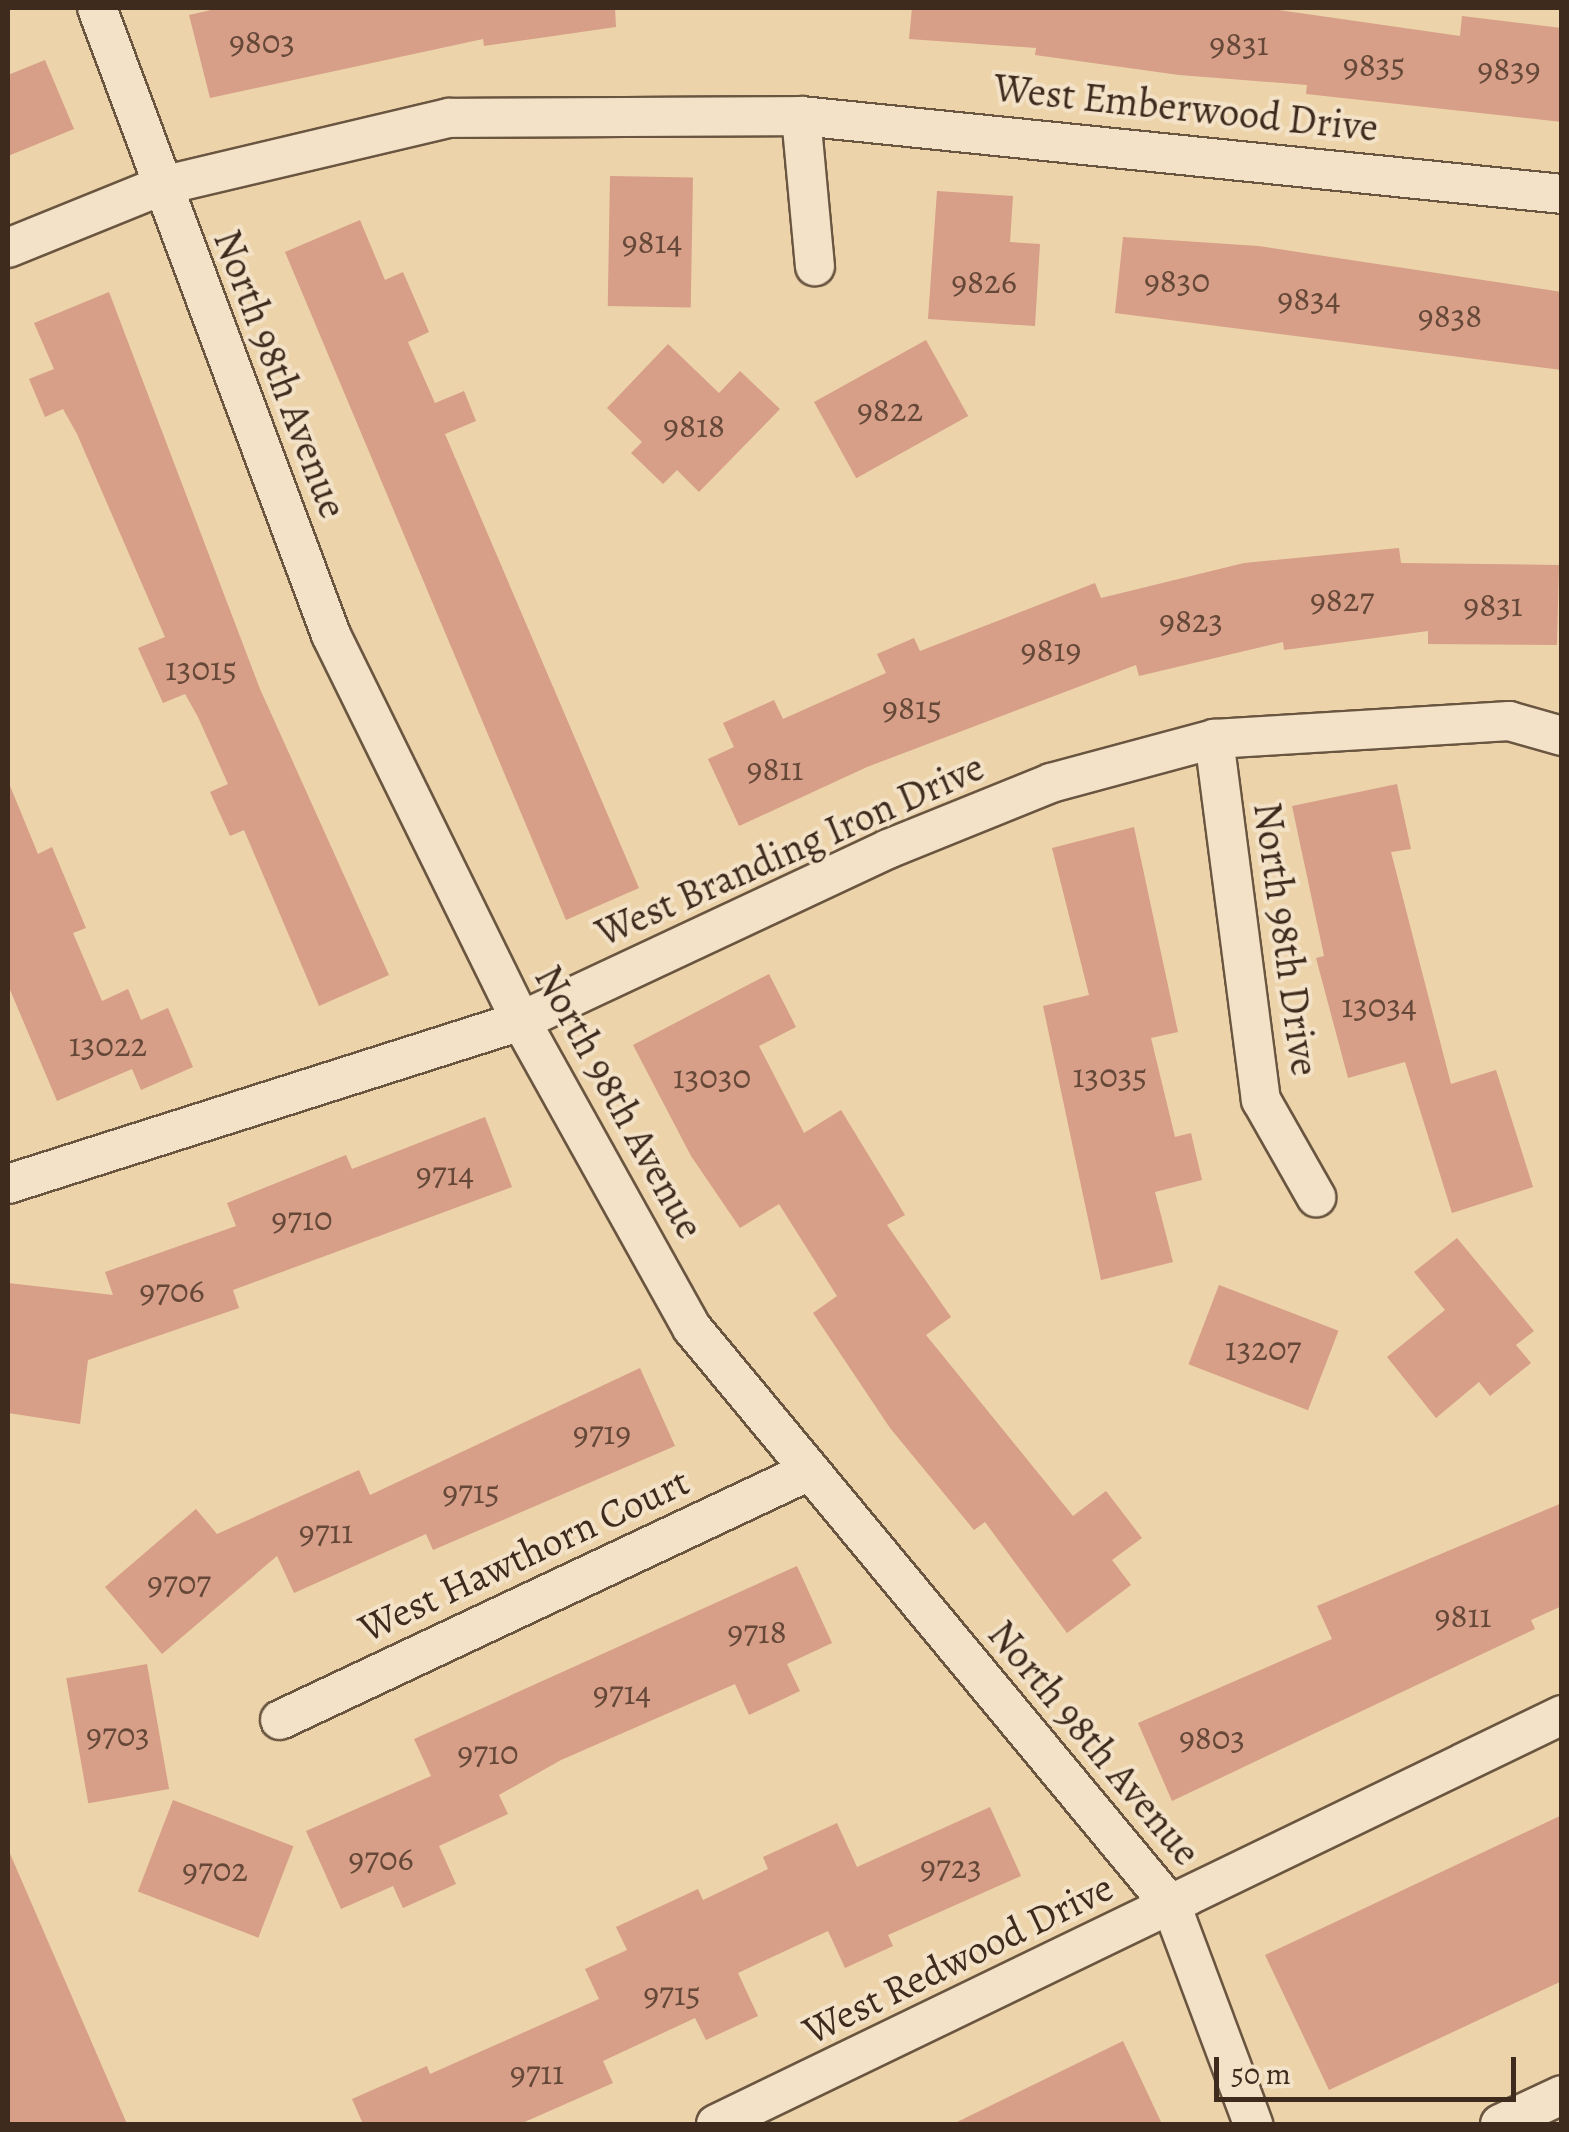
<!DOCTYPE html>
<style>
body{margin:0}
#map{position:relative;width:1569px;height:2132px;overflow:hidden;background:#ecd3a9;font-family:Alegreya,serif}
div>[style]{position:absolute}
.building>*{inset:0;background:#d79e88;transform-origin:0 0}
.roads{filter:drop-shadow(2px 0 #6a5541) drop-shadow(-2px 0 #6a5541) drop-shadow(0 2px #6a5541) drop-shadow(0 -2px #6a5541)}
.street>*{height:38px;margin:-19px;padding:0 19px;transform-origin:19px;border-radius:19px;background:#f3e2c7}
span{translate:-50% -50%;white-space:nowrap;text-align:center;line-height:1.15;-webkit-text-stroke:8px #f3e2c7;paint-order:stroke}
.number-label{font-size:35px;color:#654838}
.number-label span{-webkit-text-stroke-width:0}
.street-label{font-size:40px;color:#3f2b1e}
.frame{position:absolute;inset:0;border:10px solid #3f2b1e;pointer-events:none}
.scale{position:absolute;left:1214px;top:2057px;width:302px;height:45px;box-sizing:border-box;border:5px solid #3f2b1e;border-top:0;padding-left:12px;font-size:30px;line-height:35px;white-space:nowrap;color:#3f2b1e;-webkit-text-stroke:8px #f3e2c7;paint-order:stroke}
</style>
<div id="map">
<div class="building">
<div style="clip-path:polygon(220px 8px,615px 8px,616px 27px,484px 46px,483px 39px,210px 98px,189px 15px)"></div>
<div style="clip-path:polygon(912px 8px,1264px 8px,1460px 36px,1462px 16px,1562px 28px,1562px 122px,1306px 94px,1307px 85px,1179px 75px,1035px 55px,1036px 48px,909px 39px)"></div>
<div style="clip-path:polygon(45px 60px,74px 129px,8px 156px,8px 75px)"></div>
<div style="left:610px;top:176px;width:83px;height:130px;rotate:1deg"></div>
<div style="clip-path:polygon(937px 191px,1013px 196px,1010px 242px,1040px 244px,1035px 326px,928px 319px)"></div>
<div style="clip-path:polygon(360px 220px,385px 280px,403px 272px,429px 332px,408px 342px,435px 403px,464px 391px,476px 421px,445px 434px,639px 888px,566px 920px,285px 252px)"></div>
<div style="clip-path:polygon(1123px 237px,1258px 246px,1562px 292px,1562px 370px,1115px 313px)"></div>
<div style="clip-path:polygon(109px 292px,260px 689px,389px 975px,319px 1006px,244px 830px,230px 836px,210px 792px,228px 784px,198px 717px,185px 694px,163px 703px,138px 648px,165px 637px,77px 434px,63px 409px,45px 417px,29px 379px,54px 369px,34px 323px)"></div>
<div style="left:926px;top:340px;width:87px;height:128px;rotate:61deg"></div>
<div style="clip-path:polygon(668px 344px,719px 393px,740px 371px,780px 409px,699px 492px,677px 470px,663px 484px,631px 453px,642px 442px,607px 408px)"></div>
<div style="clip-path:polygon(1399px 548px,1401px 563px,1559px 565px,1557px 645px,1428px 644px,1428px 631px,1284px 650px,1283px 642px,1139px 676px,1136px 665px,867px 767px,739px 826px,708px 759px,734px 747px,723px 723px,774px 700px,783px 719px,886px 673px,877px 654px,914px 638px,920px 651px,1095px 583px,1101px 598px,1244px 563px)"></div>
<div style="clip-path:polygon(8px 781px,38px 854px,52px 847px,86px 928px,73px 933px,102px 1001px,128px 989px,141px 1020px,168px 1008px,193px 1067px,141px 1090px,132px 1069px,57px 1101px,8px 985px)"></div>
<div style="clip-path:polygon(1397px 784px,1411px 849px,1391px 852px,1451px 1084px,1496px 1070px,1533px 1187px,1452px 1213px,1405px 1062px,1348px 1078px,1316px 958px,1324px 956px,1292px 806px)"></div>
<div style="clip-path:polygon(1134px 827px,1178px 1032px,1151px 1038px,1175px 1137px,1191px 1133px,1202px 1180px,1155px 1192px,1173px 1262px,1101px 1280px,1043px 1006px,1089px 995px,1052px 848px)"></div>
<div style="clip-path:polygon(769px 974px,796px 1027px,759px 1046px,804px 1133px,841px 1110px,905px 1215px,887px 1225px,951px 1317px,926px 1335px,1073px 1516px,1106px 1491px,1142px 1538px,1112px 1560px,1131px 1585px,1067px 1633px,985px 1522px,974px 1530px,890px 1428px,813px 1313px,837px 1296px,779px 1204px,740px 1228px,691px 1156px,633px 1045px)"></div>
<div style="clip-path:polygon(485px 1117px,512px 1187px,233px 1290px,239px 1308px,88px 1360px,80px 1424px,8px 1413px,8px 1283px,113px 1295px,105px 1272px,236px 1226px,227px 1203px,346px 1155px,352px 1169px)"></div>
<div style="clip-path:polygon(1457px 1238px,1534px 1331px,1516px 1345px,1531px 1363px,1490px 1396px,1479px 1382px,1436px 1418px,1387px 1357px,1445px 1310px,1414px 1272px)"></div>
<div style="left:1219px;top:1285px;width:128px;height:85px;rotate:21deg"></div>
<div style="clip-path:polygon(640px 1368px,675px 1446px,433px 1550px,426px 1534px,294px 1593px,277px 1556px,162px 1654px,105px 1587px,196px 1509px,217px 1534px,359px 1470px,370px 1495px)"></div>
<div style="clip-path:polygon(1562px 1503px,1562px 1606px,1531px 1620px,1535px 1629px,1172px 1801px,1138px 1723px,1332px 1639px,1317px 1606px)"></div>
<div style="clip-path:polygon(797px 1566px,832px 1643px,787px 1664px,800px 1691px,749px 1715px,735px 1684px,561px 1760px,499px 1795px,508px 1814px,439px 1846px,456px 1884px,403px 1908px,393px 1886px,341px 1909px,306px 1831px,431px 1776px,414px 1739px)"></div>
<div style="left:147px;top:1664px;width:127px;height:82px;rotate:80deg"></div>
<div style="left:173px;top:1800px;width:129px;height:98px;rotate:21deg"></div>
<div style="clip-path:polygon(990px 1807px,1021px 1876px,888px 1935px,893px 1946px,845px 1968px,828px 1931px,738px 1973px,758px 2016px,706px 2040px,695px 2018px,603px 2061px,613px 2083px,520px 2124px,363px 2124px,352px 2099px,427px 2066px,430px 2074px,599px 1999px,585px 1969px,627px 1950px,616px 1927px,698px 1889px,703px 1900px,768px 1869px,763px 1857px,837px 1823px,857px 1867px)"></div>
<div style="clip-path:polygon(1562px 1815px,1562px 1981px,1329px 2090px,1265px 1955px)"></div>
<div style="clip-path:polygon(8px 1849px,127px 2124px,8px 2124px)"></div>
<div style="clip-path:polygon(1123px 2041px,1162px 2124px,953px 2124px)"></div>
</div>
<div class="roads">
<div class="street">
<div style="left:97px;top:8px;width:669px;rotate:69.53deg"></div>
<div style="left:331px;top:635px;width:430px;rotate:63.8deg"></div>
<div style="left:521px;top:1021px;width:351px;rotate:60.9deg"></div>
<div style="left:692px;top:1328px;width:752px;rotate:50.34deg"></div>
<div style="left:1172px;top:1907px;width:232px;rotate:69.5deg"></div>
<div style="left:801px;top:116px;width:151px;rotate:84.7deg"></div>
<div style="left:8px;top:248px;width:165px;rotate:-22.1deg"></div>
<div style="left:161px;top:186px;width:296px;rotate:-13.3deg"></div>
<div style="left:449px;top:118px;width:352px;rotate:-0.3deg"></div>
<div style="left:801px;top:116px;width:765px;rotate:5.85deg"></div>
<div style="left:1214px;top:739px;width:364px;rotate:82.6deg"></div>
<div style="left:1261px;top:1100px;width:112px;rotate:60.4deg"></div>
<div style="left:8px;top:1184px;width:538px;rotate:-17.63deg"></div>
<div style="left:521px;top:1021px;width:405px;rotate:-25.1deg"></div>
<div style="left:888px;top:849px;width:176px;rotate:-22deg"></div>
<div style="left:1051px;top:783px;width:169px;rotate:-15.1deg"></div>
<div style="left:1214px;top:739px;width:296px;rotate:-3.5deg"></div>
<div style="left:1509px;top:721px;width:55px;rotate:15.8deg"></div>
<div style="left:280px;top:1720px;width:582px;rotate:-25.2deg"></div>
<div style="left:716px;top:2124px;width:940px;rotate:-25.8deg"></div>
<div style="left:1500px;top:2124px;width:68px;rotate:-25.1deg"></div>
</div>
</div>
<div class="number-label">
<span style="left:262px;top:41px">9803</span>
<span style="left:1239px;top:43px">9831</span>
<span style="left:1374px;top:64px">9835</span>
<span style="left:1509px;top:68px">9839</span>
<span style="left:652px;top:241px">9814</span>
<span style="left:1177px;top:280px">9830</span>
<span style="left:984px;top:281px">9826</span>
<span style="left:1309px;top:298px">9834</span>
<span style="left:1450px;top:315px">9838</span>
<span style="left:890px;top:409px">9822</span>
<span style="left:694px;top:425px">9818</span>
<span style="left:1342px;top:599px">9827</span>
<span style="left:1493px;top:604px">9831</span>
<span style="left:1191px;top:620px">9823</span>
<span style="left:1051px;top:649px">9819</span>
<span style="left:201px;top:668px">13015</span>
<span style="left:912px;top:707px">9815</span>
<span style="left:775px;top:768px">9811</span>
<span style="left:1379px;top:1005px">13034</span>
<span style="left:108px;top:1044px">13022</span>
<span style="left:1110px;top:1075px">13035</span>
<span style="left:712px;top:1076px">13030</span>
<span style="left:445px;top:1173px">9714</span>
<span style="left:302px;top:1218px">9710</span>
<span style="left:172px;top:1290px">9706</span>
<span style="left:1263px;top:1348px">13207</span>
<span style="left:602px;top:1432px">9719</span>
<span style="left:471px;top:1491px">9715</span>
<span style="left:326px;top:1531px">9711</span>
<span style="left:179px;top:1582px">9707</span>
<span style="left:1463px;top:1615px">9811</span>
<span style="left:757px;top:1631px">9718</span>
<span style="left:622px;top:1692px">9714</span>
<span style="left:118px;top:1734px">9703</span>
<span style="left:1212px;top:1737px">9803</span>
<span style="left:488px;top:1752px">9710</span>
<span style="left:381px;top:1858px">9706</span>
<span style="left:951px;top:1866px">9723</span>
<span style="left:215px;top:1869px">9702</span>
<span style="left:672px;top:1993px">9715</span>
<span style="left:537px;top:2072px">9711</span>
</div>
<div class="street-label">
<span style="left:1186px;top:108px;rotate:6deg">West Emberwood Drive</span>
<span style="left:280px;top:374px;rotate:69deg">North 98th Avenue</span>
<span style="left:790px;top:850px;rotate:-24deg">West Branding Iron Drive</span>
<span style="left:1286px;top:939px;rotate:82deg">North 98th Drive</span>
<span style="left:619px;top:1102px;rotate:61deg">North 98th Avenue</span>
<span style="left:524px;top:1555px;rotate:-25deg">West Hawthorn Court</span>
<span style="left:1094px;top:1743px;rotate:50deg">North 98th Avenue</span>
<span style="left:958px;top:1959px;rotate:-26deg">West Redwood Drive</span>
</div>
<div class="frame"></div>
<div class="scale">50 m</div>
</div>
